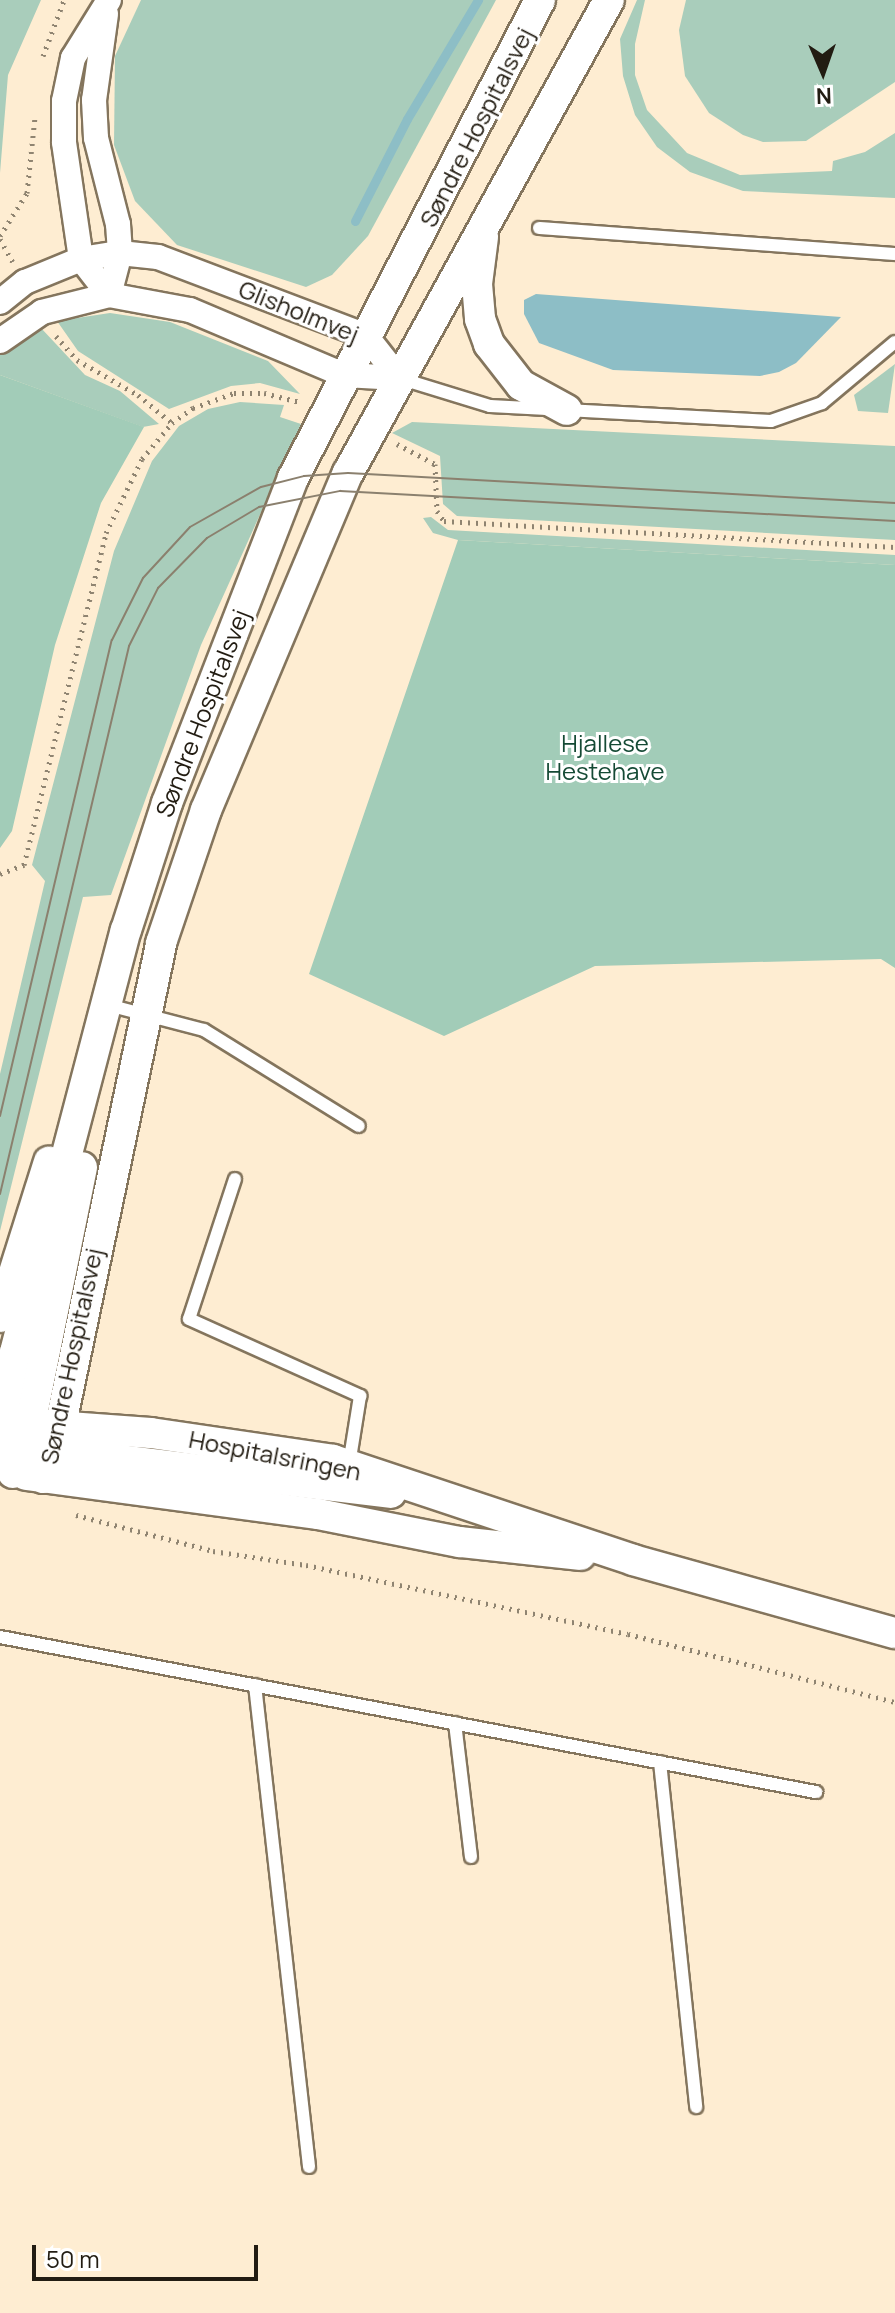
<!DOCTYPE html>
<meta charset="utf-8">
<style>
body{margin:0}
#map{position:relative;width:895px;height:2313px;overflow:hidden;background:#feedd2;font-family:Manrope,sans-serif}
div>[style]{position:absolute}
.green>*{inset:0;background:#a9cdbb}
.forest>*{inset:0;background:#a2ccb8}
.water>*{inset:0;background:#8dbec6}
.stream>*{height:9px;margin:-4.5px;padding:0 4.5px;transform-origin:4.5px;border-radius:4.5px;background:#8dbec6}
.path>*{height:5px;margin-top:-2.5px;transform-origin:0;background:repeating-linear-gradient(90deg,#8f8471 0 2px,transparent 0 8px)}
.roads{filter:drop-shadow(2px 0 #84755d) drop-shadow(-2px 0 #84755d) drop-shadow(0 2px #84755d) drop-shadow(0 -2px #84755d)}
.service>*{height:12px;margin:-6px;padding:0 6px;transform-origin:6px;border-radius:6px;background:#fff}
.minor>*{height:24px;margin:-12px;padding:0 12px;transform-origin:12px;border-radius:12px;background:#fff}
.tertiary>*{height:30px;margin:-15px;padding:0 15px;transform-origin:15px;border-radius:15px;background:#fff}
.tram>*{height:2px;margin:-1px;padding:0 1px;transform-origin:1px;border-radius:1px;background:#8b806e}
span{translate:-50% -50%;white-space:nowrap;text-align:center;line-height:1.15;-webkit-text-stroke:6px #fff;paint-order:stroke}
.street-label{font-size:24px;color:#221c12}
.park-label{font-size:24px;color:#154a35}
.north{position:absolute;left:783px;top:32px;width:80px;height:80px;-webkit-text-stroke:6px #fff;paint-order:stroke;rotate:178deg;font-size:22px;font-weight:700;line-height:32px;text-align:center;color:#221c12}
.north::after{content:'';display:block;margin:auto;width:28px;height:36px;background:#221c12;clip-path:polygon(50% 0,100% 100%,50% 72%,0 100%)}
.scale{position:absolute;left:32px;top:2245px;width:226px;height:36px;box-sizing:border-box;border:4px solid #221c12;border-top:0;padding-left:10px;font-size:24px;line-height:28px;white-space:nowrap;color:#221c12;-webkit-text-stroke:6px #fff;paint-order:stroke}
</style>
<div id="map">
<div class="green">
<div style="clip-path:polygon(0 0,41px 0,8px 75px,0 173px)"></div>
<div style="clip-path:polygon(141px 0,496px 0,368px 236px,332px 275px,306px 287px,177px 245px,135px 201px,114px 145px,115px 56px)"></div>
<div style="clip-path:polygon(637px 0,645px 0,635px 44px,635px 75px,647px 110px,687px 153px,740px 175px,832px 171px,833px 161px,865px 152px,895px 133px,895px 198px,743px 191px,690px 172px,657px 147px,635px 115px,623px 76px,620px 39px)"></div>
<div style="clip-path:polygon(686px 0,895px 0,895px 82px,806px 141px,763px 142px,743px 135px,709px 113px,685px 76px,679px 30px)"></div>
<div style="clip-path:polygon(110px 313px,170px 322px,268px 361px,300px 394px,260px 383px,231px 386px,169px 409px,78px 351px,57px 321px)"></div>
<div style="clip-path:polygon(41px 328px,85px 375px,120px 391px,159px 424px,143px 427px,0 375px,0 351px)"></div>
<div style="clip-path:polygon(895px 364px,888px 413px,858px 411px,854px 395px)"></div>
<div style="clip-path:polygon(240px 402px,284px 405px,280px 417px,301px 424px,201px 645px,111px 895px,83px 897px,0 1231px,0 1074px,45px 881px,32px 865px,114px 551px,152px 461px,179px 426px,208px 409px)"></div>
<div style="clip-path:polygon(412px 422px,895px 446px,895px 540px,457px 516px,443px 504px,440px 456px,392px 433px)"></div>
<div style="clip-path:polygon(431px 517px,448px 530px,895px 555px,895px 565px,458px 540px,433px 533px,423px 518px)"></div>
</div>
<div class="forest">
<div style="clip-path:polygon(0 375px,144px 427px,101px 503px,55px 645px,12px 831px,0 848px)"></div>
<div style="clip-path:polygon(458px 540px,895px 565px,895px 968px,881px 959px,595px 966px,444px 1036px,309px 974px)"></div>
</div>
<div class="water">
<div style="clip-path:polygon(536px 294px,841px 317px,796px 363px,779px 372px,760px 376px,613px 370px,539px 343px,524px 314px,524px 300px)"></div>
</div>
<div class="stream">
<div style="left:355px;top:221px;width:114px;rotate:-63deg"></div>
<div style="left:407px;top:119px;width:139px;rotate:-59.2deg"></div>
</div>
<div class="path">
<div style="left:43px;top:56px;width:60px;rotate:-69.4deg"></div>
<div style="left:0;top:236px;width:51px;rotate:-57.9deg"></div>
<div style="left:27px;top:193px;width:76px;rotate:-84deg"></div>
<div style="left:0;top:239px;width:26px;rotate:61deg"></div>
<div style="left:56px;top:336px;width:32px;rotate:49deg"></div>
<div style="left:77px;top:360px;width:70px;rotate:29.8deg"></div>
<div style="left:138px;top:395px;width:44px;rotate:39.5deg"></div>
<div style="left:397px;top:444px;width:43px;rotate:27.8deg"></div>
<div style="left:435px;top:464px;width:47px;rotate:87.6deg"></div>
<div style="left:437px;top:511px;width:12px;rotate:55deg"></div>
<div style="left:444px;top:521px;width:452px;rotate:3.3deg"></div>
<div style="left:0;top:874px;width:26px;rotate:-21deg"></div>
<div style="left:24px;top:865px;width:342px;rotate:-76.1deg"></div>
<div style="left:106px;top:533px;width:82px;rotate:-64.1deg"></div>
<div style="left:142px;top:459px;width:47px;rotate:-50.2deg"></div>
<div style="left:172px;top:423px;width:26px;rotate:-36deg"></div>
<div style="left:193px;top:408px;width:44px;rotate:-20.1deg"></div>
<div style="left:234px;top:393px;width:30px"></div>
<div style="left:264px;top:393px;width:37px;rotate:14deg"></div>
<div style="left:76px;top:1515px;width:142px;rotate:14.7deg"></div>
<div style="left:213px;top:1551px;width:94px;rotate:8.6deg"></div>
<div style="left:306px;top:1565px;width:329px;rotate:12.1deg"></div>
<div style="left:628px;top:1634px;width:276px;rotate:14.3deg"></div>
</div>
<div class="roads">
<div class="service">
<div style="left:539px;top:228px;width:357px;rotate:4.2deg"></div>
<div style="left:402px;top:379px;width:92px;rotate:17.1deg"></div>
<div style="left:490px;top:406px;width:57px;rotate:3deg"></div>
<div style="left:566px;top:410px;width:205px;rotate:3.1deg"></div>
<div style="left:771px;top:421px;width:54px;rotate:-19.4deg"></div>
<div style="left:822px;top:403px;width:95px;rotate:-39.9deg"></div>
<div style="left:108px;top:1005px;width:99px;rotate:14.6deg"></div>
<div style="left:204px;top:1030px;width:182px;rotate:31.8deg"></div>
<div style="left:235px;top:1179px;width:147px;rotate:108.2deg"></div>
<div style="left:189px;top:1319px;width:188px;rotate:24.2deg"></div>
<div style="left:360px;top:1396px;width:70px;rotate:99.1deg"></div>
<div style="left:0;top:1637px;width:831px;rotate:10.76deg"></div>
<div style="left:255px;top:1685px;width:485px;rotate:83.6deg"></div>
<div style="left:455px;top:1723px;width:135px;rotate:83.2deg"></div>
<div style="left:660px;top:1762px;width:347px;rotate:84deg"></div>
</div>
<div class="minor">
<div style="left:106px;top:14px;width:87px;rotate:97.9deg"></div>
<div style="left:94px;top:100px;width:38px;rotate:87deg"></div>
<div style="left:96px;top:138px;width:89px;rotate:75.7deg"></div>
<div style="left:118px;top:224px;width:29px;rotate:86deg"></div>
<div style="left:120px;top:253px;width:43px;rotate:104.7deg"></div>
<div style="left:109px;top:295px;width:46px;rotate:-127.9deg"></div>
<div style="left:81px;top:259px;width:118px;rotate:-98.3deg"></div>
<div style="left:64px;top:142px;width:41px;rotate:-90deg"></div>
<div style="left:64px;top:101px;width:44px;rotate:-78.2deg"></div>
<div style="left:73px;top:58px;width:68px;rotate:-58.2deg"></div>
<div style="left:0;top:302px;width:32px;rotate:-39deg"></div>
<div style="left:25px;top:282px;width:61px;rotate:-22.3deg"></div>
<div style="left:81px;top:259px;width:39px;rotate:-9deg"></div>
<div style="left:120px;top:253px;width:38px;rotate:6deg"></div>
<div style="left:158px;top:257px;width:222px;rotate:20.8deg"></div>
<div style="left:366px;top:336px;width:53px;rotate:51.8deg"></div>
<div style="left:0;top:341px;width:51px;rotate:-34.6deg"></div>
<div style="left:42px;top:312px;width:69px;rotate:-14.2deg"></div>
<div style="left:109px;top:295px;width:82px;rotate:10.5deg"></div>
<div style="left:190px;top:310px;width:167px;rotate:22.9deg"></div>
<div style="left:344px;top:375px;width:55px;rotate:3.1deg"></div>
</div>
<div class="tertiary">
<div style="left:483px;top:237px;width:47px;rotate:97.3deg"></div>
<div style="left:477px;top:284px;width:35px;rotate:85deg"></div>
<div style="left:480px;top:319px;width:27px;rotate:70deg"></div>
<div style="left:489px;top:344px;width:52px;rotate:52deg"></div>
<div style="left:521px;top:385px;width:52px;rotate:28.5deg"></div>
<div style="left:0;top:1317px;width:163px;rotate:-72.5deg"></div>
<div style="left:0;top:1422px;width:151px;rotate:4.2deg"></div>
<div style="left:151px;top:1433px;width:184px;rotate:8.4deg"></div>
<div style="left:333px;top:1460px;width:316px;rotate:18.4deg"></div>
<div style="left:633px;top:1560px;width:272px;rotate:15.6deg"></div>
<div style="left:33px;top:1446px;width:21px;rotate:-98deg"></div>
<div style="left:30px;top:1425px;width:263px;rotate:-78.6deg"></div>
<div style="left:34px;top:1458px;width:35px;rotate:-7deg"></div>
<div style="left:69px;top:1454px;width:324px;rotate:6.9deg"></div>
<div style="left:13px;top:1473px;width:52px;rotate:-103.2deg"></div>
<div style="left:1px;top:1422px;width:71px;rotate:-78.7deg"></div>
<div style="left:15px;top:1352px;width:436px;rotate:-75.3deg"></div>
<div style="left:126px;top:930px;width:133px;rotate:-72.1deg"></div>
<div style="left:167px;top:803px;width:349px;rotate:-68.8deg"></div>
<div style="left:293px;top:478px;width:538px;rotate:-62.67deg"></div>
<div style="left:26px;top:1475px;width:295px;rotate:7.6deg"></div>
<div style="left:318px;top:1514px;width:145px;rotate:11.2deg"></div>
<div style="left:460px;top:1542px;width:121px;rotate:6.2deg"></div>
<div style="left:43px;top:1478px;width:53px;rotate:-71.2deg"></div>
<div style="left:60px;top:1428px;width:495px;rotate:-78.2deg"></div>
<div style="left:161px;top:943px;width:140px;rotate:-71.3deg"></div>
<div style="left:206px;top:810px;width:366px;rotate:-67.2deg"></div>
<div style="left:348px;top:473px;width:540px;rotate:-61.11deg"></div>
</div>
</div>
<div class="tram">
<div style="left:0;top:1116px;width:489px;rotate:-76.8deg"></div>
<div style="left:112px;top:640px;width:69px;rotate:-63.4deg"></div>
<div style="left:143px;top:578px;width:69px;rotate:-47.3deg"></div>
<div style="left:190px;top:527px;width:81px;rotate:-29.4deg"></div>
<div style="left:261px;top:487px;width:44px;rotate:-14.3deg"></div>
<div style="left:304px;top:476px;width:44px;rotate:-3.9deg"></div>
<div style="left:348px;top:473px;width:548px;rotate:3.14deg"></div>
<div style="left:0;top:1194px;width:563px;rotate:-76.75deg"></div>
<div style="left:129px;top:646px;width:65px;rotate:-63.4deg"></div>
<div style="left:158px;top:588px;width:70px;rotate:-45.6deg"></div>
<div style="left:207px;top:538px;width:61px;rotate:-30.8deg"></div>
<div style="left:259px;top:507px;width:83px;rotate:-11.2deg"></div>
<div style="left:340px;top:491px;width:556px;rotate:3.09deg"></div>
</div>
<div class="street-label">
<span style="left:476px;top:127px;rotate:-63deg">Søndre Hospitalsvej</span>
<span style="left:299px;top:311px;rotate:22deg">Glisholmvej</span>
<span style="left:202px;top:713px;rotate:-69deg">Søndre Hospitalsvej</span>
<span style="left:71px;top:1356px;rotate:-78deg">Søndre Hospitalsvej</span>
<span style="left:275px;top:1455px;rotate:11deg">Hospitalsringen</span>
</div>
<div class="park-label">
<span style="left:605px;top:757px">Hjallese<br>Hestehave</span>
</div>
<div class="north">N</div>
<div class="scale">50 m</div>
</div>
